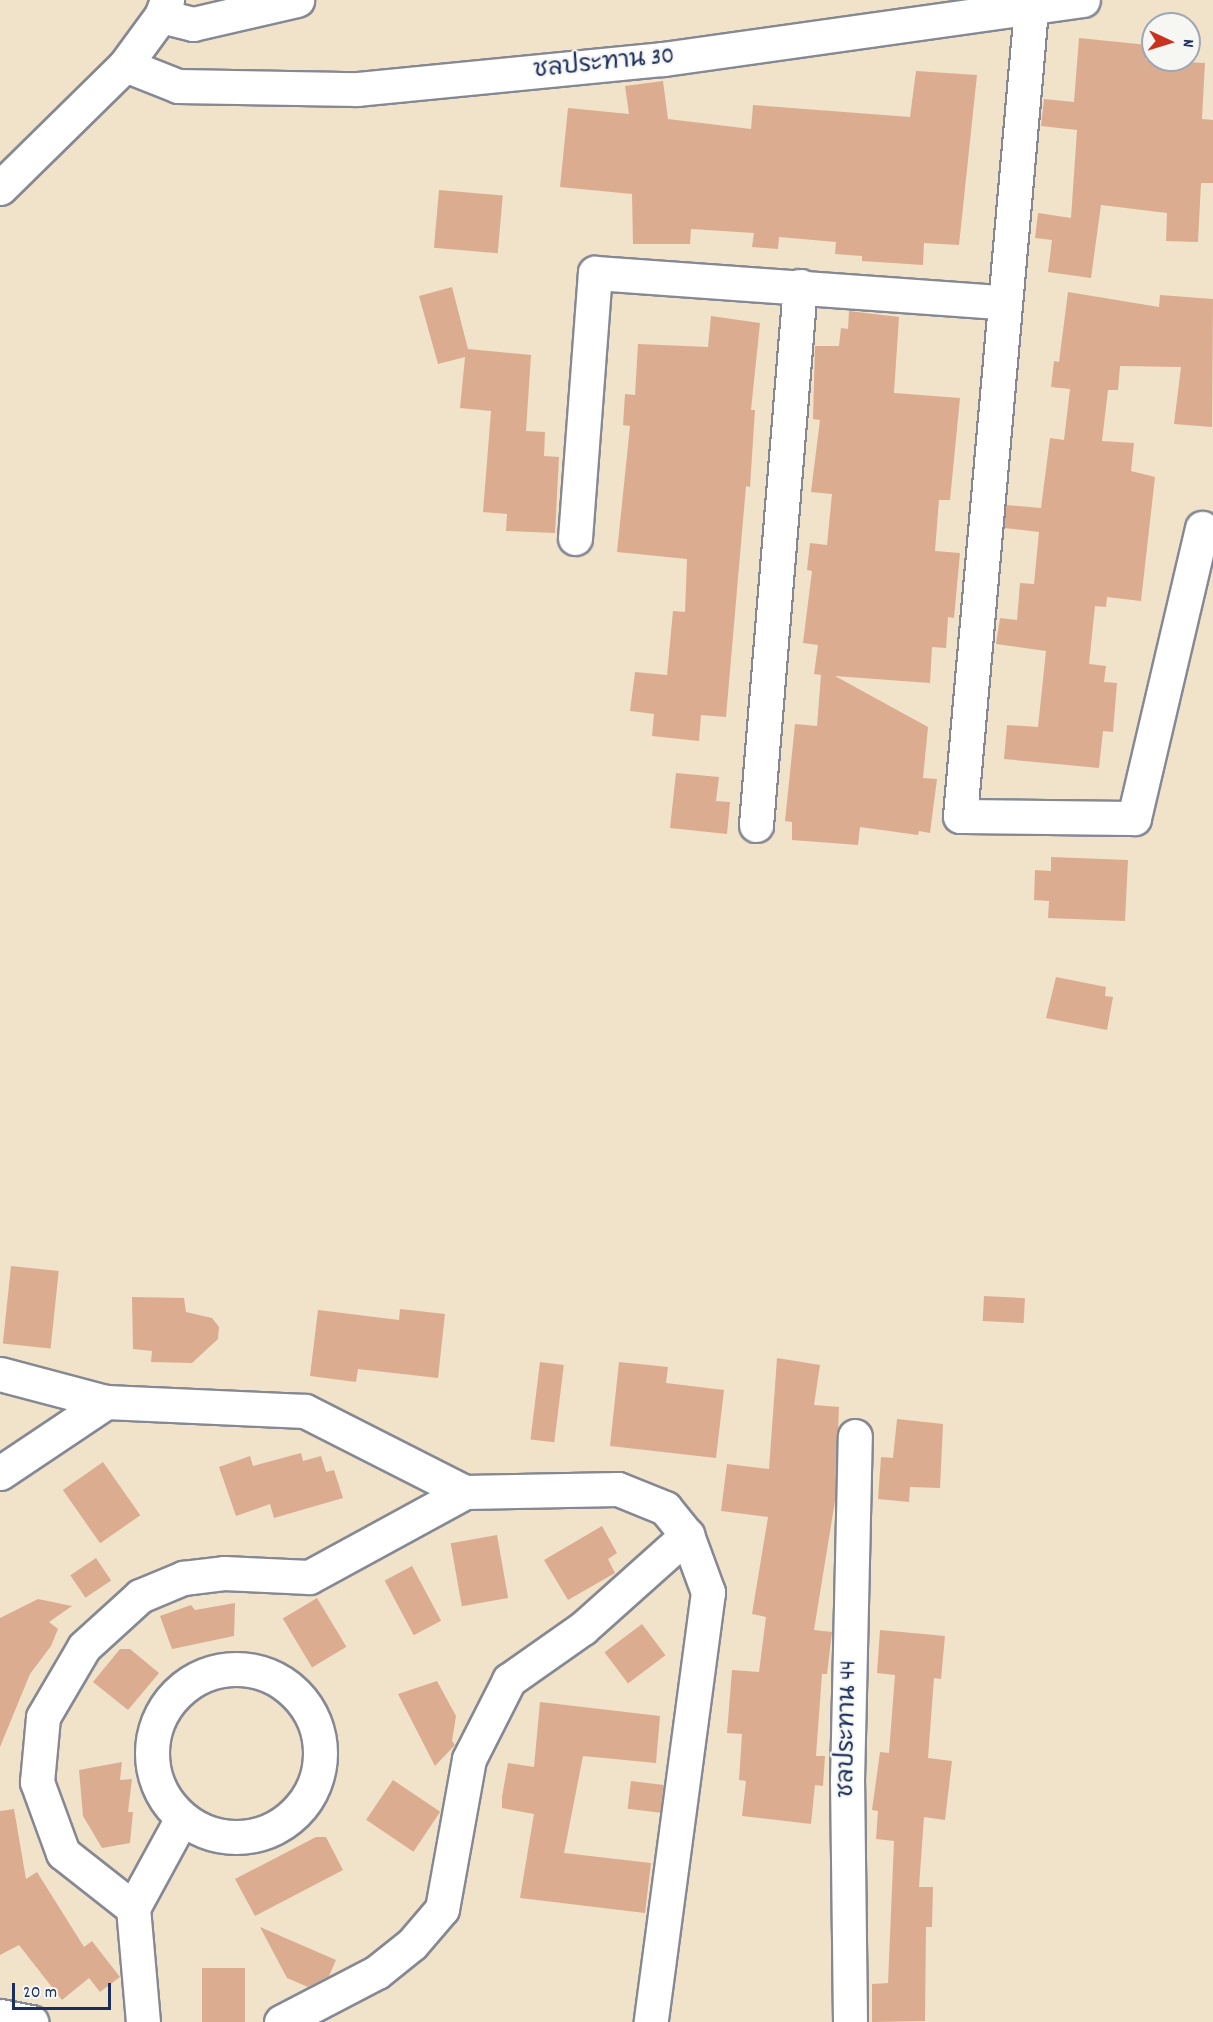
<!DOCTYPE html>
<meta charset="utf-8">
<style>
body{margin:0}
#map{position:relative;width:1213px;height:2022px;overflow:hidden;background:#f0e3c9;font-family:Dekko,"Playpen Sans Thai",sans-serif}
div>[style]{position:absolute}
.building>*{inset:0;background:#dcac91;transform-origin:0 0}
.roads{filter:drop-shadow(2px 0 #868994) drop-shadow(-2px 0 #868994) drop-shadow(0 2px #868994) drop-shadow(0 -2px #868994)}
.minor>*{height:33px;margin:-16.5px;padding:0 16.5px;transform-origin:16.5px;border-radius:16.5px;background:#fff}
.minor>.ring{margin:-16.5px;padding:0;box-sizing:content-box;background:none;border:33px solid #fff;border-radius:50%}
.tertiary>*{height:33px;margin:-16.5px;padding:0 16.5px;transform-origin:16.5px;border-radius:16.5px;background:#fff}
span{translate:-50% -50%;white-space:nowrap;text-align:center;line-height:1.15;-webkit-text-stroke:4.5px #f6f6f2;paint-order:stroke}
.street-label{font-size:24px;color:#1b2f5e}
.north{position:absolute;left:1141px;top:12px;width:60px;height:60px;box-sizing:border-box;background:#f6f6f2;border:2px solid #9ea6b7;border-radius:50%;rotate:94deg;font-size:16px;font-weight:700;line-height:24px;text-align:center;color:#1b2f5e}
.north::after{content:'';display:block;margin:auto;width:21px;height:27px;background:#c8321e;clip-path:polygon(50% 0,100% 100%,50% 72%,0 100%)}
.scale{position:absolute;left:12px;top:1983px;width:99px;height:27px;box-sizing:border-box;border:3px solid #1b2f5e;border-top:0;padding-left:8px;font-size:18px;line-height:21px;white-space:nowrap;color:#1b2f5e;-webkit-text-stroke:4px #f6f6f2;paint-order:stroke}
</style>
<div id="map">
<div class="building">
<div style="clip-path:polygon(1079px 38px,1148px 45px,1146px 60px,1205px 63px,1202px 119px,1213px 120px,1213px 183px,1201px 183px,1198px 242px,1166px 241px,1167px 213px,1101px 205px,1091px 278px,1048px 272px,1052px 240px,1035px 238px,1038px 213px,1071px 218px,1077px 130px,1041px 126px,1044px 99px,1074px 102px)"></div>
<div style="clip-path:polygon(916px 71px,977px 75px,959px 245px,924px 243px,923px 265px,862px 261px,862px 256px,835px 254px,836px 242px,779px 237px,778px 249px,752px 247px,754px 233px,691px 229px,690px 244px,633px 244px,632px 194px,560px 187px,568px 108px,629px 114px,625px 86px,663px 81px,668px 119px,751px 129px,753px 105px,910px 117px)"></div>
<div style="left:439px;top:190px;width:64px;height:58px;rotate:5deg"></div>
<div style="clip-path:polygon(452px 287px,468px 349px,531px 355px,526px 431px,545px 432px,544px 456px,559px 457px,555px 533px,506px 531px,507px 514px,483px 512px,491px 411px,460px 408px,465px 357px,438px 364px,419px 296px)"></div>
<div style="clip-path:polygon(1068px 292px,1159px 307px,1160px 295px,1213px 299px,1212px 427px,1174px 424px,1181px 367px,1120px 366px,1118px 390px,1108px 390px,1102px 441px,1134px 443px,1131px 471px,1155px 477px,1141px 601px,1107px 597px,1106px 607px,1095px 606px,1089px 664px,1106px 666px,1104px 682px,1117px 683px,1113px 732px,1103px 731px,1099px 768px,1004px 759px,1007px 725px,1038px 727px,1046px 651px,996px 644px,1000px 618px,1017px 620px,1020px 583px,1034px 584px,1039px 532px,1004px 528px,1006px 505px,1041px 508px,1050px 438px,1064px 440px,1070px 389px,1051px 387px,1054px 361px,1059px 362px)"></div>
<div style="clip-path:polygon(849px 311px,899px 317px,894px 393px,960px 398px,950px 500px,939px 500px,935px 551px,960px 553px,954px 618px,948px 617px,946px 648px,932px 647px,930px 683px,835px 676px,928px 727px,923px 778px,937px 779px,930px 833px,919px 831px,918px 835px,860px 827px,858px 845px,792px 840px,792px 822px,785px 821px,795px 724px,817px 726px,821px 675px,814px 674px,818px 645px,803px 643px,812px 571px,807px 570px,810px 543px,827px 545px,832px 494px,811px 492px,820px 420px,813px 419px,815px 346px,839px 346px,841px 328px,848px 329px)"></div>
<div style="clip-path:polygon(711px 316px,760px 323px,751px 410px,755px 410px,750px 487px,746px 486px,726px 717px,701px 715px,699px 741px,652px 736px,654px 714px,630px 711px,635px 672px,667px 675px,673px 611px,685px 612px,687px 559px,617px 552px,630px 426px,623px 425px,625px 394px,635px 395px,638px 344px,708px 347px)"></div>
<div style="clip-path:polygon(676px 773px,719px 777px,716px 801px,730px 802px,727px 834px,670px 828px)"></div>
<div style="clip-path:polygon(1051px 857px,1128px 860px,1125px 921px,1048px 918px,1049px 901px,1034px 900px,1035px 870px,1051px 871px)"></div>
<div style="clip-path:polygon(1056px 977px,1106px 987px,1105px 996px,1113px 997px,1107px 1030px,1046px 1018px)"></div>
<div style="left:11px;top:1266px;width:48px;height:78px;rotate:6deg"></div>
<div style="left:984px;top:1296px;width:41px;height:25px;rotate:3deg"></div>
<div style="clip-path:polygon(132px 1297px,184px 1298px,186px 1312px,212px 1318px,219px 1327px,218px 1339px,192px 1363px,151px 1362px,152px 1351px,133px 1349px)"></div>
<div style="clip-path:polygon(400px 1309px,445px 1314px,438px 1378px,358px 1369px,356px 1382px,310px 1376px,318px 1310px,399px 1320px)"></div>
<div style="clip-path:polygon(777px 1358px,820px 1365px,814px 1405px,839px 1407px,835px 1501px,814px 1630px,832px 1632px,827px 1674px,822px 1674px,816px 1756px,825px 1756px,823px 1786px,815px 1785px,811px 1824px,742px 1816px,746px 1781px,739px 1780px,742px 1734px,727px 1733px,732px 1670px,759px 1672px,766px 1617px,752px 1614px,768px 1517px,721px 1511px,727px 1464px,769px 1469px)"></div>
<div style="left:540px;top:1362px;width:24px;height:78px;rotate:7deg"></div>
<div style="clip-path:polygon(619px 1362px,668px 1367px,666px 1383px,724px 1390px,716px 1458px,610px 1446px)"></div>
<div style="clip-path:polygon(897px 1419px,943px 1424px,940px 1488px,910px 1487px,909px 1502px,878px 1499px,881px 1457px,893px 1458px)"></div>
<div style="clip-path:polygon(301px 1453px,303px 1461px,321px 1456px,326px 1472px,334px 1470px,343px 1498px,274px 1518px,270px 1504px,236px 1516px,219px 1467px,250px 1456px,253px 1466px)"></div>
<div style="left:103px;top:1462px;width:65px;height:49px;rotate:55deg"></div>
<div style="clip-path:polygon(602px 1526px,617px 1553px,608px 1559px,615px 1573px,568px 1600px,544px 1560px)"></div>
<div style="left:497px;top:1535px;width:64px;height:47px;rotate:80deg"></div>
<div style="left:96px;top:1558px;width:27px;height:31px;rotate:56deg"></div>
<div style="left:412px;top:1566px;width:62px;height:31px;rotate:62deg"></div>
<div style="left:317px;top:1598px;width:57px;height:40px;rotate:59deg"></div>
<div style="clip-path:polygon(38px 1599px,72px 1606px,49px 1622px,58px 1629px,51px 1646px,30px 1674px,0 1747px,0 1618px)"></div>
<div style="clip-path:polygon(235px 1603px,234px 1636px,172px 1649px,160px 1616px,191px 1605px,195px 1610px)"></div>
<div style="left:642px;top:1624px;width:39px;height:47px;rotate:53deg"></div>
<div style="clip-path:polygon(880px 1630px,945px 1636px,941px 1679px,934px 1678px,928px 1758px,952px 1761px,945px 1820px,924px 1817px,919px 1887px,933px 1887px,932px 1927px,926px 1927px,925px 2021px,872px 2022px,872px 1984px,888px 1983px,894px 1841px,876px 1839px,878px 1811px,872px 1810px,880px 1752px,889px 1753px,895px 1675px,877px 1673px)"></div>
<div style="clip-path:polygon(120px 1649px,130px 1649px,159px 1673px,128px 1710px,93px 1682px)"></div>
<div style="clip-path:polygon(437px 1681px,456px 1716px,452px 1741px,455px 1745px,435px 1766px,398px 1694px)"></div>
<div style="clip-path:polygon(540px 1702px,660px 1716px,656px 1763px,583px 1756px,564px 1853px,651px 1863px,645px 1913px,520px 1898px,534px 1814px,502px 1808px,502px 1797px,508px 1763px,534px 1767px)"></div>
<div style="clip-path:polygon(122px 1762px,120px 1780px,132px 1779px,128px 1812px,133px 1812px,130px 1843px,102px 1848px,83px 1816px,79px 1770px)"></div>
<div style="left:393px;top:1780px;width:57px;height:48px;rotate:34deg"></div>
<div style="left:631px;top:1781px;width:33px;height:28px;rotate:7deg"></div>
<div style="clip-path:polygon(14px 1809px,26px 1879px,37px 1872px,84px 1947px,92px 1941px,120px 1977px,100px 1992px,89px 1978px,62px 2000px,19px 1945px,0 1955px,0 1811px)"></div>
<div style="clip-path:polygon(316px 1837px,326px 1837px,343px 1870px,255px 1916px,235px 1879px)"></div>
<div style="clip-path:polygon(260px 1927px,336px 1960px,329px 1976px,308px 1987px,287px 1978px)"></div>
<div style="left:202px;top:1968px;width:43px;height:54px"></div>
</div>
<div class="roads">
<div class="minor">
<div style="left:1031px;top:9px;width:810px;rotate:95.03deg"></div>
<div style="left:960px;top:816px;width:174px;rotate:0.7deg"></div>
<div style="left:1134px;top:818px;width:298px;rotate:-76.8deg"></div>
<div style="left:161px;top:16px;width:33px;rotate:14deg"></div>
<div style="left:193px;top:24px;width:107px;rotate:-13deg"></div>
<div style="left:125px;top:65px;width:57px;rotate:21.6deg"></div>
<div style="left:178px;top:86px;width:179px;rotate:1deg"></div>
<div style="left:357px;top:89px;width:307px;rotate:-5.6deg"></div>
<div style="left:663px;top:59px;width:424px;rotate:-8deg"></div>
<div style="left:575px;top:538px;width:266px;rotate:-85.7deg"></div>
<div style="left:595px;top:273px;width:409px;rotate:4.1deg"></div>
<div style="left:756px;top:825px;width:541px;rotate:-85.33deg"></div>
<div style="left:0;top:1374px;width:110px;rotate:14.8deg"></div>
<div style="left:106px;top:1402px;width:199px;rotate:2.6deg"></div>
<div style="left:305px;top:1411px;width:179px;rotate:26.9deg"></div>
<div style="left:465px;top:1492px;width:153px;rotate:-1.1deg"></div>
<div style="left:618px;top:1489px;width:51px;rotate:22deg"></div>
<div style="left:665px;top:1508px;width:35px;rotate:51deg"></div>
<div style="left:687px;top:1535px;width:61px;rotate:69.8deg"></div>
<div style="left:708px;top:1592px;width:434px;rotate:97.6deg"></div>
<div style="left:0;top:1473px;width:128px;rotate:-33.8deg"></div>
<div class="ring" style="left:152px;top:1669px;width:135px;height:135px"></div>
<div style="left:133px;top:1908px;width:89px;rotate:-141.8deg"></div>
<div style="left:63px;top:1853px;width:76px;rotate:-110.1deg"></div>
<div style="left:37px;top:1782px;width:65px;rotate:-84.7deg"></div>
<div style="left:43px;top:1717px;width:81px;rotate:-59.6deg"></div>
<div style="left:84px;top:1647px;width:76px;rotate:-42.3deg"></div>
<div style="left:140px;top:1596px;width:47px;rotate:-22.7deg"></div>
<div style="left:183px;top:1578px;width:41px;rotate:-7deg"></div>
<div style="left:224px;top:1573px;width:85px;rotate:2.7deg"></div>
<div style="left:309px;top:1577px;width:178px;rotate:-28.6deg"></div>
<div style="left:0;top:2016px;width:32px;rotate:11deg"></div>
<div style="left:143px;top:2022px;width:114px;rotate:-95deg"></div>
<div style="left:133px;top:1908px;width:102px;rotate:-61.4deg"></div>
<div style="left:281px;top:2022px;width:108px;rotate:-27.5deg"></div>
<div style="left:377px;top:1972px;width:45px;rotate:-38.7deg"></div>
<div style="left:412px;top:1944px;width:46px;rotate:-49.4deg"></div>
<div style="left:442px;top:1909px;width:152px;rotate:-79.8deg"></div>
<div style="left:469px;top:1759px;width:89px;rotate:-63.1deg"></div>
<div style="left:509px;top:1680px;width:90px;rotate:-35.1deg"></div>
<div style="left:583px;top:1628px;width:140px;rotate:-41.8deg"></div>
<div style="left:850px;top:2022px;width:241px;rotate:-90.7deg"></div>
<div style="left:847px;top:1781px;width:345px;rotate:-88.7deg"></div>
</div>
<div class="tertiary">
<div style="left:0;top:188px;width:175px;rotate:-44.5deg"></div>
<div style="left:125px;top:65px;width:61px;rotate:-53.7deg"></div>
<div style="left:161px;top:16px;width:17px;rotate:-69deg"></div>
</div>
</div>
<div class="street-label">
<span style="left:604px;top:65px;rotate:-6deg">ชลประทาน 30</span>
<span style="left:849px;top:1729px;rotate:-89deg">ชลประทาน 44</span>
</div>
<div class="north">N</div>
<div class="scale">20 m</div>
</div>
